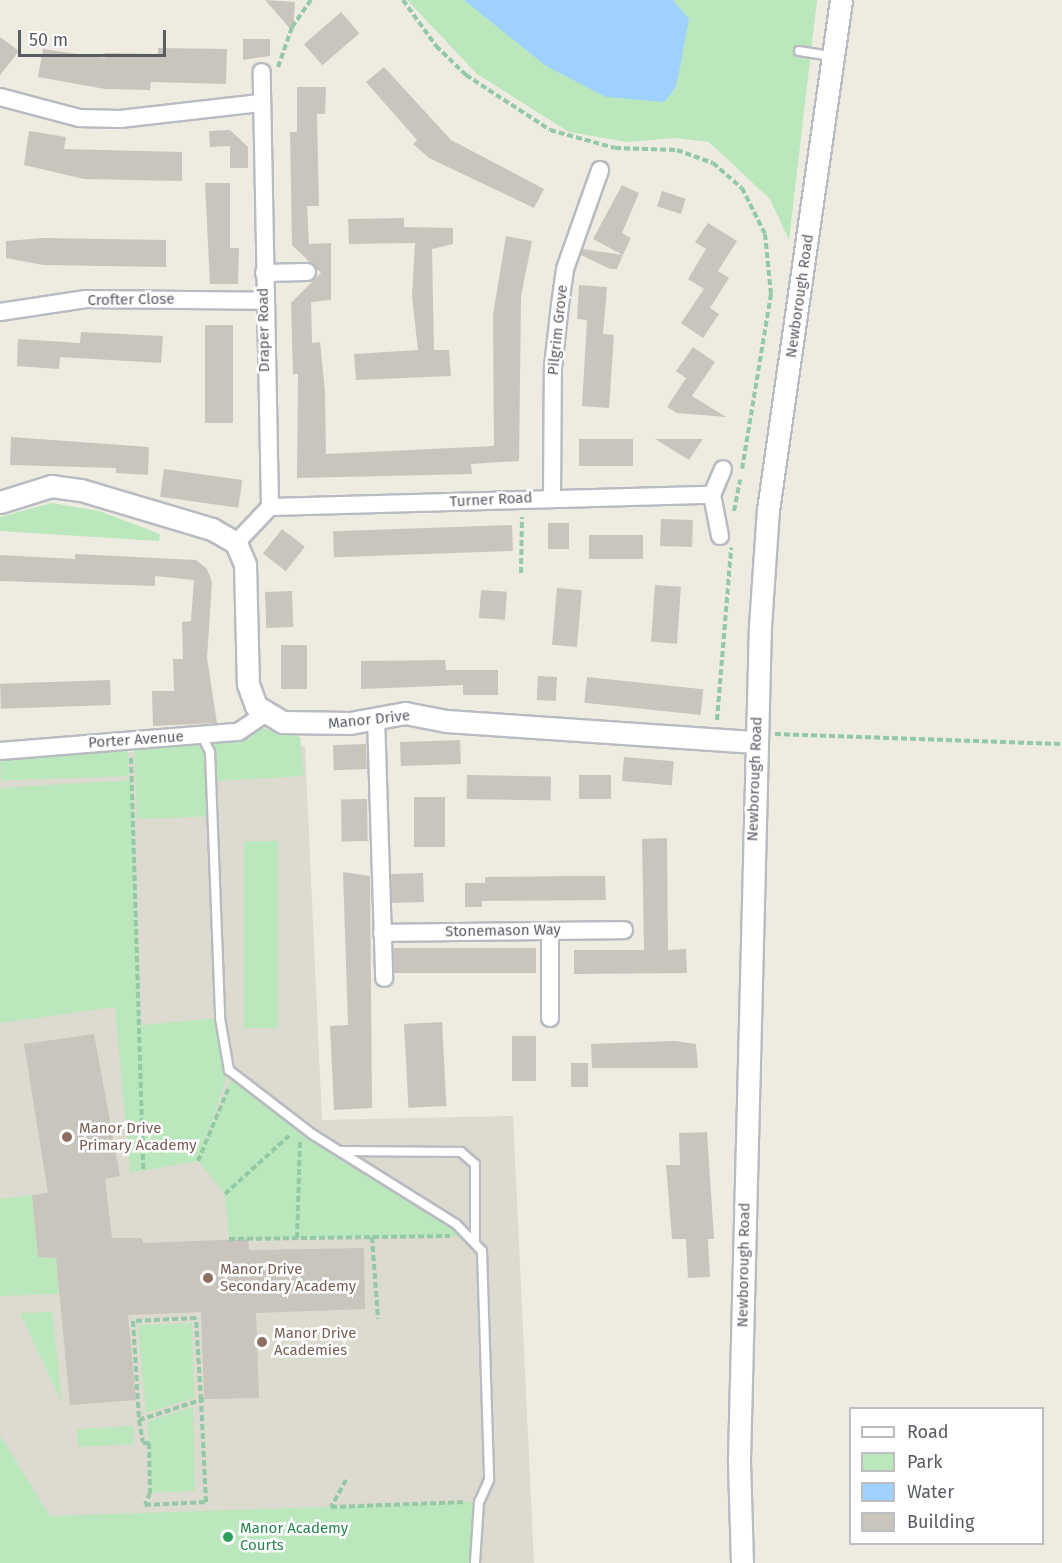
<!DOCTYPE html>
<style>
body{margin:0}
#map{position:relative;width:1062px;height:1563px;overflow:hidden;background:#eeebe0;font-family:"Fira Sans",sans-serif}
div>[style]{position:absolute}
.education>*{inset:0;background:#dddacf}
.green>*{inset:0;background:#bae8bc;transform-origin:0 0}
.water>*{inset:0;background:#9fd0ff}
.building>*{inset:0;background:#c9c5bd;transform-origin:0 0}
.path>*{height:4px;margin-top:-2px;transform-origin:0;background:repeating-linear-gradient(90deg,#93c9a5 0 6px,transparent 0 9px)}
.roads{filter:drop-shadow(2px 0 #b8bbc1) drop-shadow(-2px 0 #b8bbc1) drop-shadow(0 2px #b8bbc1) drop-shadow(0 -2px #b8bbc1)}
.service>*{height:8px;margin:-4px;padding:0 4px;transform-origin:4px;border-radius:4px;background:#fff}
.minor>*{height:16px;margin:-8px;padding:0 8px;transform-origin:8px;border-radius:8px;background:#fff}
.tertiary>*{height:21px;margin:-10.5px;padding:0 10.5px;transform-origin:10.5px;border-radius:10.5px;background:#fff}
.dots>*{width:16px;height:16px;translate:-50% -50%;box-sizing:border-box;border:3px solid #fff;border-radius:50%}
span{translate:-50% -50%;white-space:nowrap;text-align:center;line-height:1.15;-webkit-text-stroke:5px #fff;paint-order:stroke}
.street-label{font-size:15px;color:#595d63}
.education-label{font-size:15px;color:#785e54}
.left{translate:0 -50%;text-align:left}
.leisure-label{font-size:15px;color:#27864d}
.legend{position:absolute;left:849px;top:1407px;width:195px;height:138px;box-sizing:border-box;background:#fff;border:2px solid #bdbec1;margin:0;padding:8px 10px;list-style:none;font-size:18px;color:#595d63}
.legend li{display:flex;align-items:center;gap:12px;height:30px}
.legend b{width:30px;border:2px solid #bdbec1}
.scale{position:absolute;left:18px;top:30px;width:148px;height:27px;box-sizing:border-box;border:3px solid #595d63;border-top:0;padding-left:8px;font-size:18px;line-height:21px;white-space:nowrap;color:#595d63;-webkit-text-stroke:4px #fff;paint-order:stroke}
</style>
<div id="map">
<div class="education">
<div style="clip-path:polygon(262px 730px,305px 747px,322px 1120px,513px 1116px,534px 1563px,0 1563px,0 763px,144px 751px)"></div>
</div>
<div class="green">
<div style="clip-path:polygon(407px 0,817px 0,789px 240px,770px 199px,709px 142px,674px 138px,627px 142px,569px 132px,477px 74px)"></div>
<div style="clip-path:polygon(52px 503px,99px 511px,160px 534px,159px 541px,0 531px,0 517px)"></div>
<div style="clip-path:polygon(258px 727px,300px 737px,304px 776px,217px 781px,217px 816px,137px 819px,134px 745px)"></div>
<div style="left:128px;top:751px;width:25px;height:128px;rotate:88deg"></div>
<div style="clip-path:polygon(132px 780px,141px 1025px,220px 1018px,229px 1070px,203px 1147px,233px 1075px,471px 1236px,229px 1239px,225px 1194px,198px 1161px,130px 1173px,115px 1007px,0 1023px,0 788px)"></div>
<div style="left:244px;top:841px;width:34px;height:187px"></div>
<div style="clip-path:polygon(32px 1195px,38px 1257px,56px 1258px,59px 1294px,0 1296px,0 1199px)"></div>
<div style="clip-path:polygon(52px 1312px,62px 1403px,20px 1313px)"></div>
<div style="clip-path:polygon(192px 1323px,194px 1398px,146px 1413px,138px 1325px)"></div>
<div style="clip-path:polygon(193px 1407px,195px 1491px,150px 1493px,148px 1421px)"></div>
<div style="left:133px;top:1426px;width:18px;height:56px;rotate:87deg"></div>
<div style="clip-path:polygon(0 1435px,50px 1516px,479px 1502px,475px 1563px,0 1563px)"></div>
</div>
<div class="water">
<div style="clip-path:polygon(464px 0,673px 0,689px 19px,676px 87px,664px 102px,606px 97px,546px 66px)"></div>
</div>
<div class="building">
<div style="clip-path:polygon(265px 0,295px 2px,293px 32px)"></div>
<div style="left:341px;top:12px;width:28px;height:49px;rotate:49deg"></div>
<div style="clip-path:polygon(0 37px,19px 51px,0 75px)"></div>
<div style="clip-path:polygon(243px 39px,270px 39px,270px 56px,243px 60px)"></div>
<div style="clip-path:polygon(158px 48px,227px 49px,226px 84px,151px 82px,150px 90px,105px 89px,38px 77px,43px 49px,105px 58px,105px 53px,158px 54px)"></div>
<div style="clip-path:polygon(384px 67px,451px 140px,544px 189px,534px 208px,429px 158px,413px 144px,417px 140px,366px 82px)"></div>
<div style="clip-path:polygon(297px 87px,326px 87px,325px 114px,317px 114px,319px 206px,307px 206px,309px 244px,331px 243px,331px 300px,311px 302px,312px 343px,320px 342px,325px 392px,326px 454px,494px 446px,493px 315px,506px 236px,532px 241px,521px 296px,519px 461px,471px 464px,472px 474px,297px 478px,298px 374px,293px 374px,291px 303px,321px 273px,292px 245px,290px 132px,297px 132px)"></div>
<div style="clip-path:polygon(230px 130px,248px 147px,248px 168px,230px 168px,230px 146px,210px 147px,209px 131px)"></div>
<div style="clip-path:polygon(29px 131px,66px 137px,64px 149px,182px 152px,182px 181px,84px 179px,24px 165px)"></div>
<div style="clip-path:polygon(205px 183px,230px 183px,230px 248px,239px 248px,238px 284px,210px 284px)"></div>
<div style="clip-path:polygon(622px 185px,639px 193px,622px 233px,631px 238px,623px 255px,593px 239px)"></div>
<div style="left:662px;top:191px;width:25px;height:16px;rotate:18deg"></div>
<div style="clip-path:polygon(404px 218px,404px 227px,453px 228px,453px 244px,432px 249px,434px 350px,449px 350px,451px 376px,356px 380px,354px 354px,418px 350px,412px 297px,415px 243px,349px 244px,348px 219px)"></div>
<div style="clip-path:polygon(708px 223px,737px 241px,718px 271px,729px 278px,710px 308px,719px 314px,703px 338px,681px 323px,704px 289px,688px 279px,706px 249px,695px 242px)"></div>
<div style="clip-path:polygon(44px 238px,166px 240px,166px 267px,43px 265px,6px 258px,6px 241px)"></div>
<div style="clip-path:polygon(583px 249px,623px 255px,617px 269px,610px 269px,581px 255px)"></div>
<div style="clip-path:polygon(579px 285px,607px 287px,603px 334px,614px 335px,609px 408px,582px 406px,587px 320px,577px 319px)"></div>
<div style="left:205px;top:325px;width:28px;height:98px"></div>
<div style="clip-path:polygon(81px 332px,163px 336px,161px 363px,60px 357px,59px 369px,17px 366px,18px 339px,80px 343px)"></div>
<div style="clip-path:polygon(693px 347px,715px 362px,692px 396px,726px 417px,677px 413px,667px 407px,686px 378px,676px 371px)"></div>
<div style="clip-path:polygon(11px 437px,149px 447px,148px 475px,116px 473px,116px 468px,10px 465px)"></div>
<div style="left:579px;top:439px;width:54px;height:27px"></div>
<div style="clip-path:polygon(655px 439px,703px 439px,689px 460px)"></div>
<div style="left:164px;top:469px;width:79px;height:28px;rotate:8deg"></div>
<div style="left:661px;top:519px;width:32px;height:27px;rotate:2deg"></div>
<div style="left:548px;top:523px;width:21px;height:26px"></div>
<div style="left:512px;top:525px;width:26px;height:179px;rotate:88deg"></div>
<div style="left:282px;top:529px;width:29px;height:31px;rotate:38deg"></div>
<div style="left:589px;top:535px;width:54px;height:24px"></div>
<div style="clip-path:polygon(75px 554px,196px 560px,207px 569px,212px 582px,207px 658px,217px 723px,153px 726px,152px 691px,174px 691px,173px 659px,183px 659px,182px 622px,191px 621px,194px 580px,155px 576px,155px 586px,0 581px,0 555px,75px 559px)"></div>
<div style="left:655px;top:585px;width:26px;height:57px;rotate:4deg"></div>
<div style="left:557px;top:588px;width:25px;height:57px;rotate:5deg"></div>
<div style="left:481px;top:590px;width:26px;height:28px;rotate:4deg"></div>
<div style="left:292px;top:591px;width:36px;height:27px;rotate:88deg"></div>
<div style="left:281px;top:645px;width:26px;height:44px"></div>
<div style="clip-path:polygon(445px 660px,446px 670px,498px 670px,498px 695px,463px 695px,463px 685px,361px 689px,361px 661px)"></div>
<div style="left:538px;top:676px;width:19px;height:24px;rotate:3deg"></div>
<div style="left:587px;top:677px;width:117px;height:26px;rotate:6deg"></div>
<div style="left:110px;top:680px;width:25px;height:110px;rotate:88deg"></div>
<div style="left:460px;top:740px;width:24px;height:60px;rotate:88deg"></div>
<div style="left:366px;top:744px;width:25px;height:33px;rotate:88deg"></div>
<div style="left:624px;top:757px;width:50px;height:24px;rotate:5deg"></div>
<div style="left:467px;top:775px;width:84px;height:24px;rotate:1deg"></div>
<div style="left:579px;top:775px;width:32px;height:24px"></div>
<div style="left:445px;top:797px;width:50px;height:31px;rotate:90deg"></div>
<div style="left:367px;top:799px;width:42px;height:26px;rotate:89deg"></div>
<div style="clip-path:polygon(667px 838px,668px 950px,686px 949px,687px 973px,574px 974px,574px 950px,644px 950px,642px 839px)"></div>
<div style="clip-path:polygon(343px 872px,370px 876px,372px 1108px,334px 1110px,330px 1026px,348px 1025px)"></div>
<div style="left:423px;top:873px;width:29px;height:32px;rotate:88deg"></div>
<div style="clip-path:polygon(572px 876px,605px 876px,606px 900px,482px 901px,482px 907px,465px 907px,465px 883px,485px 883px,485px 877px)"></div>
<div style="left:536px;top:948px;width:25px;height:142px;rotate:90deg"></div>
<div style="left:442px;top:1022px;width:84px;height:38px;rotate:87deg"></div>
<div style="clip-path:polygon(94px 1034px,120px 1176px,105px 1179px,112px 1238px,142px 1238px,143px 1243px,248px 1239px,249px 1250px,364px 1248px,365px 1309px,256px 1313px,259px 1398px,204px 1399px,201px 1312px,128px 1315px,136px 1400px,70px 1405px,56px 1258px,38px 1257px,32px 1195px,48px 1193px,24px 1044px)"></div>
<div style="left:512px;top:1036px;width:24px;height:45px"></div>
<div style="clip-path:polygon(675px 1041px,696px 1044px,698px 1068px,592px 1068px,591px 1044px)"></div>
<div style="left:588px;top:1063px;width:24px;height:17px;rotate:90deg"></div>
<div style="clip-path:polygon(707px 1132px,714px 1239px,708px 1239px,710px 1277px,688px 1278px,686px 1239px,672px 1239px,666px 1165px,680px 1165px,679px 1133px)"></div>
</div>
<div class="path">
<div style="left:403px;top:0;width:57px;rotate:54.3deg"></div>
<div style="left:436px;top:46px;width:42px;rotate:44deg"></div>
<div style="left:466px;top:75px;width:100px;rotate:33.2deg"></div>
<div style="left:550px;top:130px;width:67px;rotate:15.5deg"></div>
<div style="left:615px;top:148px;width:62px;rotate:1.8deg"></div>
<div style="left:677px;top:150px;width:38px;rotate:20deg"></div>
<div style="left:713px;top:163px;width:38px;rotate:41deg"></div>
<div style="left:742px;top:188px;width:51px;rotate:63.4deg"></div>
<div style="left:765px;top:234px;width:60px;rotate:84.3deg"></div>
<div style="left:771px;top:294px;width:177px;rotate:99.4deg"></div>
<div style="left:278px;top:67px;width:42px;rotate:-70.7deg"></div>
<div style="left:292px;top:27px;width:33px;rotate:-55deg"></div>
<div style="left:734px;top:511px;width:32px;rotate:-79deg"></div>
<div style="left:521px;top:573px;width:56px;rotate:-89deg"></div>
<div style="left:717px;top:720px;width:173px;rotate:-85.3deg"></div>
<div style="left:775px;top:734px;width:287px;rotate:2deg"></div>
<div style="left:131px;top:758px;width:413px;rotate:88.3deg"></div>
<div style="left:198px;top:1161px;width:80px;rotate:-67.3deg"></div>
<div style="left:225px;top:1194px;width:89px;rotate:-42.3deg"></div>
<div style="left:372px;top:1237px;width:82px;rotate:85.8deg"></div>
<div style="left:297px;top:1238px;width:97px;rotate:-88.2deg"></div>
<div style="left:229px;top:1239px;width:221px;rotate:-0.8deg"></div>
<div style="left:139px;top:1420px;width:23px;rotate:80deg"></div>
<div style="left:143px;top:1443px;width:6px"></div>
<div style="left:149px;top:1443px;width:50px;rotate:88.9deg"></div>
<div style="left:150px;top:1493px;width:13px;rotate:113deg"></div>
<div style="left:145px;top:1505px;width:61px;rotate:-2.8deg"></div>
<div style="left:206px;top:1502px;width:102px;rotate:-92.8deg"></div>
<div style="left:201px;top:1400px;width:82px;rotate:-93.5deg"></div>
<div style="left:196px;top:1318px;width:63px;rotate:177.3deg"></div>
<div style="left:133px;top:1321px;width:99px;rotate:86.5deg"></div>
<div style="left:139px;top:1420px;width:65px;rotate:-17.9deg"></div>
<div style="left:201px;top:1400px;width:3px;rotate:-18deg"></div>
<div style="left:346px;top:1480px;width:31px;rotate:119deg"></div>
<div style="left:331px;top:1507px;width:135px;rotate:-2.1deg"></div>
</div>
<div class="roads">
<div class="service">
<div style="left:799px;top:51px;width:33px;rotate:9deg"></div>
<div style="left:202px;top:735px;width:19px;rotate:65deg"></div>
<div style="left:210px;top:752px;width:266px;rotate:87.8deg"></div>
<div style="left:220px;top:1018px;width:53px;rotate:80.2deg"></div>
<div style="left:229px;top:1070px;width:105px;rotate:37.6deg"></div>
<div style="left:312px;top:1134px;width:170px;rotate:32deg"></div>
<div style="left:456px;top:1224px;width:37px;rotate:46deg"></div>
<div style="left:482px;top:1251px;width:229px;rotate:88.2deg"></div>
<div style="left:489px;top:1480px;width:24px;rotate:114deg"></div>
<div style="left:479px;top:1502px;width:61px;rotate:93.8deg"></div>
<div style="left:340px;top:1151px;width:121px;rotate:0.5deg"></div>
<div style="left:461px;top:1152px;width:18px;rotate:41deg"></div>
<div style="left:475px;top:1164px;width:78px;rotate:90deg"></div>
</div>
<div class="minor">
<div style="left:0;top:97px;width:82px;rotate:14.9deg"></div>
<div style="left:79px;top:118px;width:41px;rotate:1.4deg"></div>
<div style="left:120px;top:119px;width:141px;rotate:-6.5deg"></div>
<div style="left:264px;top:273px;width:43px;rotate:-1.3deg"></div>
<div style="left:0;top:312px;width:87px;rotate:-8.6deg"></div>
<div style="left:86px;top:299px;width:177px;rotate:0.6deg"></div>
<div style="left:552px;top:497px;width:130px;rotate:-89.6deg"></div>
<div style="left:553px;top:367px;width:62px;rotate:-83.6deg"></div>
<div style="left:560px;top:305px;width:36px;rotate:-82deg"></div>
<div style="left:565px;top:269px;width:105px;rotate:-70.5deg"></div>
<div style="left:270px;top:507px;width:442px;rotate:-1.6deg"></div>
<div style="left:720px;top:536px;width:42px;rotate:-101deg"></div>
<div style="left:712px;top:495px;width:28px;rotate:-67deg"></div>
<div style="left:236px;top:543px;width:50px;rotate:-46.6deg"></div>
<div style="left:270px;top:507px;width:435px;rotate:-91.1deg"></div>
<div style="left:376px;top:717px;width:261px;rotate:88.2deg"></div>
<div style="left:0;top:751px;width:239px;rotate:-4.6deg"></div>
<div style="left:238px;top:732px;width:32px;rotate:-34deg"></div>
<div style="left:550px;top:931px;width:87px;rotate:90deg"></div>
<div style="left:382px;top:933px;width:242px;rotate:-0.7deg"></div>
</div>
<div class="tertiary">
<div style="left:0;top:502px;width:53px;rotate:-17.4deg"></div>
<div style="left:51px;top:486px;width:30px;rotate:8deg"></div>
<div style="left:81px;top:490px;width:137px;rotate:16.6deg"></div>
<div style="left:212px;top:529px;width:28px;rotate:30deg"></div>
<div style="left:236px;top:543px;width:23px;rotate:67deg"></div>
<div style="left:245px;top:564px;width:120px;rotate:88.6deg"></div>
<div style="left:248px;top:684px;width:23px;rotate:70deg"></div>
<div style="left:256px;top:706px;width:31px;rotate:31deg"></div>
<div style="left:283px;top:722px;width:67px;rotate:0.9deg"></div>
<div style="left:350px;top:723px;width:56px;rotate:-10.3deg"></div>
<div style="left:405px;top:713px;width:42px;rotate:11deg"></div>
<div style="left:446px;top:721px;width:311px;rotate:3.9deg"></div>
<div style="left:742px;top:1563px;width:104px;rotate:-91.7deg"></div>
<div style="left:739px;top:1459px;width:833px;rotate:-88.56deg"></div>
<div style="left:760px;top:626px;width:116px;rotate:-86.1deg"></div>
<div style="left:768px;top:510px;width:515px;rotate:-81.85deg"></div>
</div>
</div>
<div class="dots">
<div style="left:67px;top:1137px;background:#8d6e63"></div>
<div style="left:208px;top:1278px;background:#8d6e63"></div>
<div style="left:262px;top:1342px;background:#8d6e63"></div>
<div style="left:228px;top:1537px;background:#2e9e5b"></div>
</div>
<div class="street-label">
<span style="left:800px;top:296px;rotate:-82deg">Newborough Road</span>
<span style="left:131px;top:300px;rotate:-1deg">Crofter Close</span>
<span style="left:264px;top:330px;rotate:-91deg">Draper Road</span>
<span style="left:558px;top:330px;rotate:-84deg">Pilgrim Grove</span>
<span style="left:491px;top:500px;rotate:-3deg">Turner Road</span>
<span style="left:369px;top:720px;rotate:-6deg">Manor Drive</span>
<span style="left:136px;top:740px;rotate:-4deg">Porter Avenue</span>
<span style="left:755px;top:779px;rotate:-88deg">Newborough Road</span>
<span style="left:503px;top:931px;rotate:-1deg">Stonemason Way</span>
<span style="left:744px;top:1265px;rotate:-89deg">Newborough Road</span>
</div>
<div class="education-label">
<span class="left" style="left:79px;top:1137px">Manor Drive<br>Primary Academy</span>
<span class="left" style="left:220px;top:1278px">Manor Drive<br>Secondary Academy</span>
<span class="left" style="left:274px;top:1342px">Manor Drive<br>Academies</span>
</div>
<div class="leisure-label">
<span class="left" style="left:240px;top:1537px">Manor Academy<br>Courts</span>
</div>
<ul class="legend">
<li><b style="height:8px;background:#fff"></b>Road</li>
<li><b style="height:16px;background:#bae8bc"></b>Park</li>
<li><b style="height:16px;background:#9fd0ff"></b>Water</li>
<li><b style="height:16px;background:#c9c5bd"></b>Building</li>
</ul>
<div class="scale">50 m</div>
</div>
